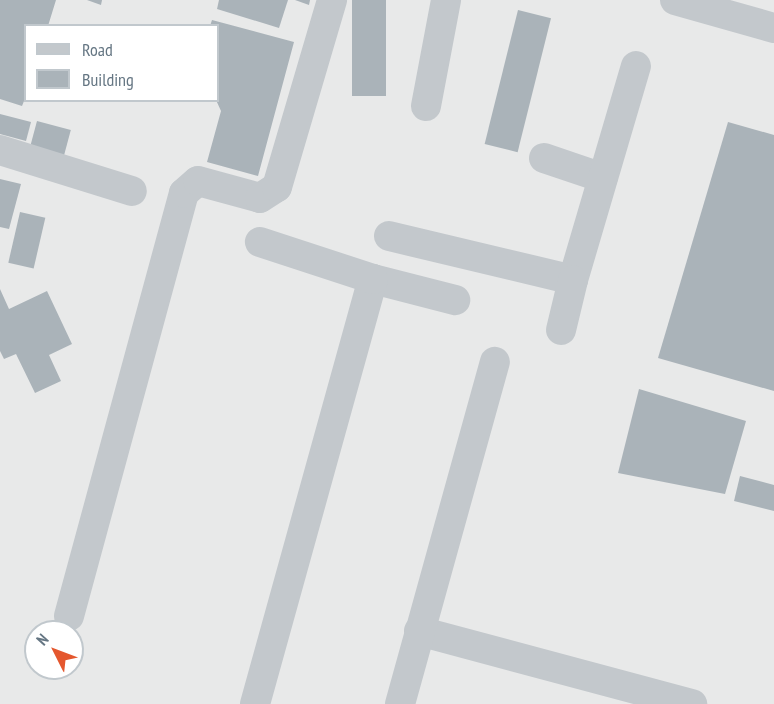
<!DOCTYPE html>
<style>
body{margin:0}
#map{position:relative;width:774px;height:704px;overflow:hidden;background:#fafaf8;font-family:"PT Sans Narrow",sans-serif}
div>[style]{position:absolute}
.built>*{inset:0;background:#e8e9e9}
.building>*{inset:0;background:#aab3b9;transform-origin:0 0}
.minor>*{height:30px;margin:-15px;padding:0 15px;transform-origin:15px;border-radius:15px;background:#c3c8cc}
span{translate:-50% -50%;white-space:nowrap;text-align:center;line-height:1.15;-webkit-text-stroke:6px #fff;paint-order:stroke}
.legend{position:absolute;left:24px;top:24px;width:195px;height:78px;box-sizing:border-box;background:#fff;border:2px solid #c1c8cd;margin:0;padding:8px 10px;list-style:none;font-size:18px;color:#657683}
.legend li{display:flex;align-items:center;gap:12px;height:30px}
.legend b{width:30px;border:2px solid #c1c8cd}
.north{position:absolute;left:24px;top:620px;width:60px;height:60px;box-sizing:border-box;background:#fff;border:2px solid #c1c8cd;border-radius:50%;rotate:312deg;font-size:16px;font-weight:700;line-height:24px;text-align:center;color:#657683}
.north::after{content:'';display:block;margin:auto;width:21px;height:27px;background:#e4572e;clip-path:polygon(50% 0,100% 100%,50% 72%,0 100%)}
</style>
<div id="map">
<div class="built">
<div style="clip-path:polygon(evenodd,0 0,774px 0,774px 704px,0 704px,0 0,26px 26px,218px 26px,218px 100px,26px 100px,26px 26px,0 0,36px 632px,72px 632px,72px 668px,36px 668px,36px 632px)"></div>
</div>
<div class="building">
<div style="clip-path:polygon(0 0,56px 0,48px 26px,26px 26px,26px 96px,22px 106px,0 99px)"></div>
<div style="clip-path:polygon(87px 0,102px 0,101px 5px)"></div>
<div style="clip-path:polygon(219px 0,288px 0,279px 28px,217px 9px)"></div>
<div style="clip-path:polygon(295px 0,310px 0,309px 5px)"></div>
<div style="left:352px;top:0;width:34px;height:96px"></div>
<div style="left:518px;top:10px;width:34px;height:138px;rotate:14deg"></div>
<div style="clip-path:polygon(212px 20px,294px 42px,258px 176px,207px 162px,221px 111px,216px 100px,218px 26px,210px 26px)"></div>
<div style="clip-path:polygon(0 114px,31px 122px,26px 141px,0 134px)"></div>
<div style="left:37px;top:121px;width:35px;height:33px;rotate:15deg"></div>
<div style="clip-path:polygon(728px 122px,774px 135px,774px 391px,658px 358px)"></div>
<div style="clip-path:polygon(0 179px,21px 184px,9px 229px,0 227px)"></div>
<div style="left:20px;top:212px;width:26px;height:52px;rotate:13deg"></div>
<div style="clip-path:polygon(0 289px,9px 309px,47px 291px,72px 344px,49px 355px,61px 381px,35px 393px,16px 354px,4px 359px,0 351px)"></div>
<div style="clip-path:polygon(639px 389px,746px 421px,725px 494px,618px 473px)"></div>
<div style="clip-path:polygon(740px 476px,774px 485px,774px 511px,734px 501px)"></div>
</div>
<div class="minor">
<div style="left:675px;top:0;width:103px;rotate:15.8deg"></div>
<div style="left:426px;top:106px;width:108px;rotate:-79.3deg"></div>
<div style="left:0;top:150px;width:138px;rotate:17.3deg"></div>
<div style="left:544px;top:158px;width:62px;rotate:18.7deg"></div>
<div style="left:389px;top:236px;width:189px;rotate:13.4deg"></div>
<div style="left:573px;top:280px;width:223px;rotate:-73.6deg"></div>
<div style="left:373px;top:279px;width:85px;rotate:14.4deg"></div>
<div style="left:561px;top:330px;width:51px;rotate:-76.5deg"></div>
<div style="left:69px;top:616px;width:438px;rotate:-74.8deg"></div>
<div style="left:184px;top:193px;width:18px;rotate:-41deg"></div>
<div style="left:198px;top:181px;width:64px;rotate:15.3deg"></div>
<div style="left:260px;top:198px;width:20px;rotate:-33deg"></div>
<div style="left:277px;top:187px;width:195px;rotate:-73.6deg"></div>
<div style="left:419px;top:631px;width:283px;rotate:15deg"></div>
<div style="left:255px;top:704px;width:441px;rotate:-74.5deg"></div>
<div style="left:373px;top:279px;width:119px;rotate:-161.9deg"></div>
<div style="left:400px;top:704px;width:355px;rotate:-74.5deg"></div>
</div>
<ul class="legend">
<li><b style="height:8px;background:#c3c8cc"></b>Road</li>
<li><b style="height:16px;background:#aab3b9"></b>Building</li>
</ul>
<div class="north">N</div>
</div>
